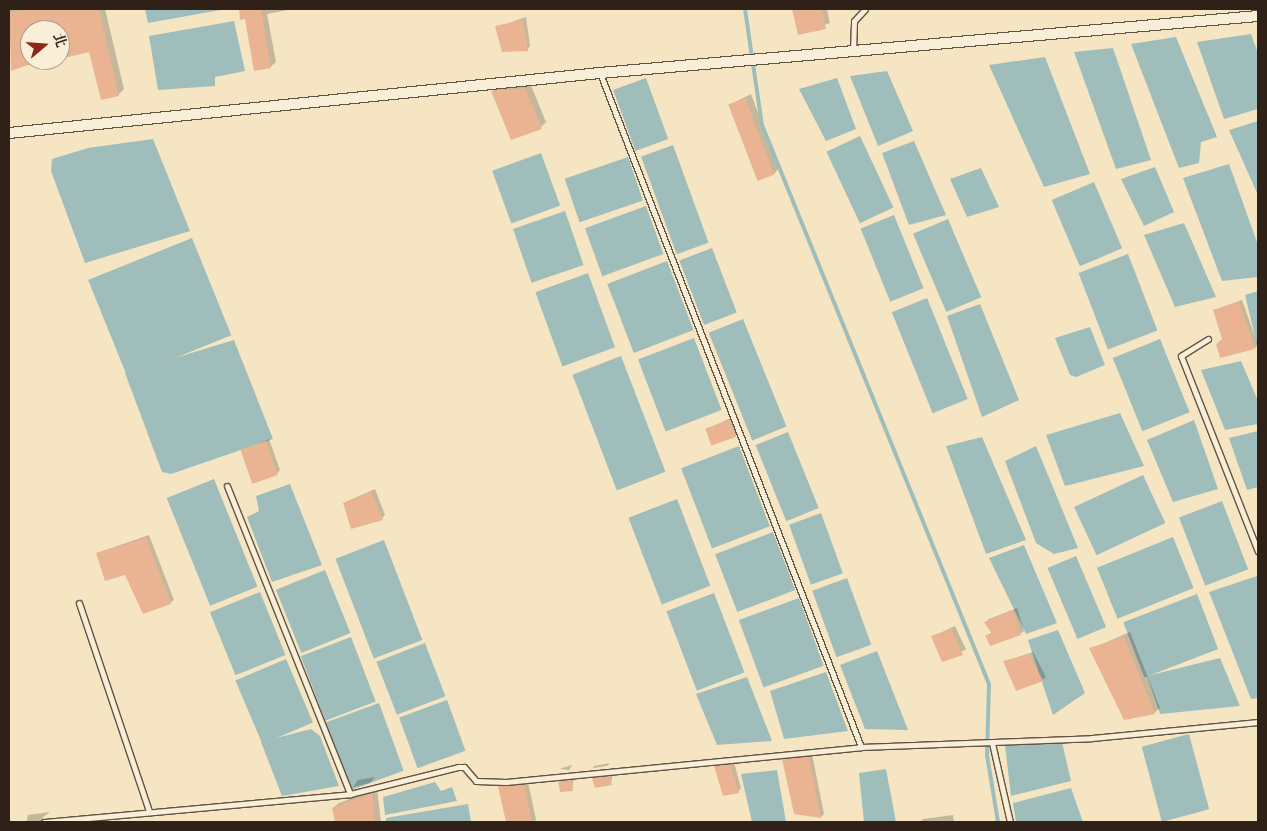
<!DOCTYPE html>
<meta charset="utf-8">
<style>
body{margin:0}
#map{position:relative;width:1267px;height:831px;overflow:hidden;background:#f6e5c2;font-family:"Sorts Mill Goudy","Noto Serif TC",serif}
div>[style]{position:absolute}
.water>*{inset:0;background:#9fbdbb;transform-origin:0 0}
.shadow>*{inset:0;background:#0003;transform-origin:0 0}
.stream>*{height:4px;margin:-2px;padding:0 2px;transform-origin:2px;border-radius:2px;background:#9fbdbb}
.building>*{inset:0;background:#eab492;transform-origin:0 0}
.roads{filter:drop-shadow(1px 0 #615242) drop-shadow(-1px 0 #615242) drop-shadow(0 1px #615242) drop-shadow(0 -1px #615242)}
.lane>*{height:5px;margin:-2.5px;padding:0 2.5px;transform-origin:2.5px;border-radius:2.5px;background:#f9eed7}
.street>*{height:10px;margin:-5px;padding:0 5px;transform-origin:5px;border-radius:5px;background:#f9eed7}
span{translate:-50% -50%;white-space:nowrap;text-align:center;line-height:1.15;-webkit-text-stroke:4px #f9eed7;paint-order:stroke}
.frame{position:absolute;inset:0;border:10px solid #2f2118;pointer-events:none}
.north{position:absolute;left:20px;top:20px;width:50px;height:50px;box-sizing:border-box;background:#f9eed7;border:1px solid #a89c8b;border-radius:50%;rotate:72deg;font-size:14px;font-weight:700;line-height:20px;text-align:center;color:#2f2118}
.north::after{content:'';display:block;margin:auto;width:18px;height:22px;background:#8f2418;clip-path:polygon(50% 0,100% 100%,50% 72%,0 100%)}
</style>
<div id="map">
<div class="water">
<div style="clip-path:polygon(145px 9px,226px 9px,148px 23px)"></div>
<div style="clip-path:polygon(234px 21px,245px 71px,215px 77px,215px 86px,158px 90px,149px 36px)"></div>
<div style="clip-path:polygon(1251px 34px,1258px 53px,1258px 109px,1224px 119px,1197px 42px)"></div>
<div style="clip-path:polygon(1176px 37px,1217px 137px,1201px 142px,1199px 163px,1179px 168px,1131px 44px)"></div>
<div style="clip-path:polygon(1113px 48px,1151px 160px,1116px 169px,1074px 52px)"></div>
<div style="clip-path:polygon(1045px 57px,1090px 174px,1044px 187px,989px 65px)"></div>
<div style="clip-path:polygon(887px 71px,913px 131px,878px 146px,850px 76px)"></div>
<div style="left:646px;top:78px;width:65px;height:35px;rotate:70deg"></div>
<div style="clip-path:polygon(837px 78px,856px 129px,826px 141px,799px 89px)"></div>
<div style="clip-path:polygon(1258px 121px,1258px 195px,1229px 130px)"></div>
<div style="left:860px;top:136px;width:79px;height:37px;rotate:65deg"></div>
<div style="clip-path:polygon(153px 139px,190px 231px,85px 263px,51px 171px,52px 159px,88px 148px)"></div>
<div style="clip-path:polygon(914px 141px,946px 215px,909px 225px,882px 153px)"></div>
<div style="left:673px;top:145px;width:104px;height:34px;rotate:70deg"></div>
<div style="left:541px;top:153px;width:56px;height:52px;rotate:70deg"></div>
<div style="left:628px;top:157px;width:46px;height:67px;rotate:71deg"></div>
<div style="clip-path:polygon(1229px 164px,1258px 245px,1258px 277px,1222px 281px,1183px 178px)"></div>
<div style="clip-path:polygon(1155px 167px,1174px 212px,1144px 226px,1121px 179px)"></div>
<div style="clip-path:polygon(981px 168px,999px 207px,967px 217px,950px 179px)"></div>
<div style="left:1094px;top:182px;width:72px;height:46px;rotate:67deg"></div>
<div style="left:646px;top:206px;width:51px;height:65px;rotate:70deg"></div>
<div style="left:565px;top:211px;width:57px;height:55px;rotate:71deg"></div>
<div style="left:894px;top:215px;width:79px;height:36px;rotate:68deg"></div>
<div style="left:948px;top:219px;width:85px;height:38px;rotate:67deg"></div>
<div style="clip-path:polygon(1184px 223px,1216px 297px,1175px 307px,1144px 235px)"></div>
<div style="left:192px;top:238px;width:105px;height:112px;rotate:68deg"></div>
<div style="left:712px;top:248px;width:69px;height:35px;rotate:69deg"></div>
<div style="left:1128px;top:254px;width:82px;height:53px;rotate:69deg"></div>
<div style="left:667px;top:261px;width:74px;height:64px;rotate:69deg"></div>
<div style="left:588px;top:273px;width:79px;height:56px;rotate:70deg"></div>
<div style="clip-path:polygon(1258px 291px,1258px 349px,1245px 295px)"></div>
<div style="left:927px;top:298px;width:109px;height:38px;rotate:68deg"></div>
<div style="clip-path:polygon(980px 304px,1019px 400px,982px 417px,947px 316px)"></div>
<div style="left:743px;top:319px;width:116px;height:37px;rotate:68deg"></div>
<div style="clip-path:polygon(1090px 327px,1105px 365px,1076px 377px,1070px 375px,1055px 338px)"></div>
<div style="left:694px;top:338px;width:77px;height:60px;rotate:69deg"></div>
<div style="left:1160px;top:339px;width:79px;height:51px;rotate:68deg"></div>
<div style="clip-path:polygon(234px 340px,273px 439px,171px 474px,162px 472px,125px 373px)"></div>
<div style="left:621px;top:356px;width:124px;height:52px;rotate:69deg"></div>
<div style="clip-path:polygon(1241px 361px,1258px 401px,1258px 424px,1225px 430px,1201px 370px)"></div>
<div style="clip-path:polygon(1120px 413px,1144px 466px,1065px 486px,1046px 435px)"></div>
<div style="clip-path:polygon(1194px 420px,1218px 489px,1173px 502px,1147px 440px)"></div>
<div style="clip-path:polygon(1258px 431px,1258px 487px,1247px 490px,1229px 438px)"></div>
<div style="left:788px;top:432px;width:82px;height:35px;rotate:68deg"></div>
<div style="clip-path:polygon(982px 437px,1026px 540px,986px 554px,946px 446px)"></div>
<div style="left:739px;top:446px;width:86px;height:62px;rotate:69deg"></div>
<div style="clip-path:polygon(1036px 446px,1078px 548px,1054px 554px,1036px 543px,1005px 461px)"></div>
<div style="left:1143px;top:475px;width:53px;height:76px;rotate:65deg"></div>
<div style="left:214px;top:479px;width:116px;height:51px;rotate:68deg"></div>
<div style="clip-path:polygon(290px 484px,322px 565px,272px 582px,247px 517px,259px 511px,256px 496px)"></div>
<div style="left:677px;top:499px;width:93px;height:52px;rotate:69deg"></div>
<div style="left:1222px;top:501px;width:73px;height:46px;rotate:69deg"></div>
<div style="left:821px;top:513px;width:64px;height:34px;rotate:70deg"></div>
<div style="left:773px;top:532px;width:62px;height:62px;rotate:69deg"></div>
<div style="left:1173px;top:537px;width:55px;height:82px;rotate:68deg"></div>
<div style="left:384px;top:540px;width:107px;height:52px;rotate:69deg"></div>
<div style="clip-path:polygon(1024px 545px,1057px 623px,1026px 634px,989px 558px)"></div>
<div style="left:1076px;top:556px;width:77px;height:31px;rotate:67deg"></div>
<div style="left:325px;top:570px;width:68px;height:53px;rotate:68deg"></div>
<div style="clip-path:polygon(1257px 576px,1258px 698px,1251px 699px,1209px 592px)"></div>
<div style="left:847px;top:578px;width:71px;height:37px;rotate:70deg"></div>
<div style="left:260px;top:592px;width:68px;height:54px;rotate:68deg"></div>
<div style="left:714px;top:593px;width:85px;height:51px;rotate:69deg"></div>
<div style="left:1197px;top:594px;width:59px;height:79px;rotate:69deg"></div>
<div style="left:799px;top:598px;width:72px;height:64px;rotate:70deg"></div>
<div style="clip-path:polygon(1058px 630px,1085px 693px,1053px 715px,1028px 640px)"></div>
<div style="left:351px;top:637px;width:69px;height:54px;rotate:69deg"></div>
<div style="left:425px;top:643px;width:57px;height:52px;rotate:69deg"></div>
<div style="clip-path:polygon(877px 651px,908px 730px,865px 729px,840px 665px)"></div>
<div style="clip-path:polygon(1220px 658px,1240px 706px,1160px 714px,1147px 676px)"></div>
<div style="left:286px;top:659px;width:69px;height:55px;rotate:67deg"></div>
<div style="clip-path:polygon(826px 672px,848px 731px,784px 739px,770px 691px)"></div>
<div style="clip-path:polygon(747px 677px,772px 741px,717px 745px,696px 694px)"></div>
<div style="left:447px;top:700px;width:54px;height:51px;rotate:70deg"></div>
<div style="left:379px;top:703px;width:72px;height:57px;rotate:70deg"></div>
<div style="clip-path:polygon(311px 729px,320px 736px,339px 786px,282px 796px,261px 742px)"></div>
<div style="left:1189px;top:734px;width:78px;height:49px;rotate:75deg"></div>
<div style="clip-path:polygon(1061px 738px,1071px 781px,1011px 796px,1005px 745px)"></div>
<div style="clip-path:polygon(886px 769px,896px 822px,864px 822px,859px 773px)"></div>
<div style="clip-path:polygon(777px 770px,786px 822px,752px 822px,741px 774px)"></div>
<div style="clip-path:polygon(435px 782px,441px 791px,452px 787px,457px 801px,385px 815px,383px 797px)"></div>
<div style="clip-path:polygon(1071px 788px,1083px 822px,1016px 822px,1013px 803px)"></div>
<div style="clip-path:polygon(468px 804px,471px 822px,386px 822px,386px 818px)"></div>
</div>
<div class="shadow">
<div style="clip-path:polygon(9px 9px,105px 9px,124px 89px,118px 95px,90px 50px,60px 58px,60px 30px,30px 30px,30px 60px,50px 60px,12px 69px)"></div>
<div style="clip-path:polygon(240px 9px,293px 9px,267px 14px,276px 62px,270px 67px)"></div>
<div style="clip-path:polygon(793px 9px,827px 9px,830px 23px,799px 34px)"></div>
<div style="clip-path:polygon(526px 17px,530px 46px,527px 50px,497px 27px)"></div>
<div style="clip-path:polygon(530px 83px,546px 122px,541px 127px,493px 91px,498px 86px)"></div>
<div style="clip-path:polygon(751px 94px,779px 168px,774px 174px,729px 105px)"></div>
<div style="clip-path:polygon(1242px 300px,1258px 345px,1255px 348px,1214px 310px)"></div>
<div style="clip-path:polygon(733px 417px,739px 433px,736px 436px,707px 429px)"></div>
<div style="clip-path:polygon(269px 439px,280px 470px,277px 474px,242px 451px)"></div>
<div style="clip-path:polygon(375px 489px,385px 515px,382px 518px,344px 503px)"></div>
<div style="clip-path:polygon(149px 535px,174px 600px,170px 603px,97px 553px)"></div>
<div style="clip-path:polygon(1017px 608px,1024px 631px,1020px 634px,987px 636px,992px 632px,986px 622px,989px 619px)"></div>
<div style="left:955px;top:626px;width:26px;height:24px;rotate:65deg"></div>
<div style="clip-path:polygon(1130px 632px,1160px 708px,1154px 713px,1091px 649px)"></div>
<div style="clip-path:polygon(1033px 652px,1046px 677px,1042px 680px,1004px 662px)"></div>
<div style="clip-path:polygon(812px 754px,824px 814px,821px 817px,795px 813px,784px 760px)"></div>
<div style="clip-path:polygon(734px 762px,741px 788px,738px 792px,715px 766px)"></div>
<div style="clip-path:polygon(610px 763px,607px 766px,593px 768px,594px 766px)"></div>
<div style="clip-path:polygon(572px 765px,569px 770px,560px 769px,562px 768px)"></div>
<div style="clip-path:polygon(613px 773px,611px 783px,593px 778px,596px 775px)"></div>
<div style="clip-path:polygon(375px 777px,370px 783px,353px 787px,358px 780px)"></div>
<div style="clip-path:polygon(574px 777px,572px 790px,560px 782px,563px 778px)"></div>
<div style="left:528px;top:782px;width:39px;height:28px;rotate:78deg"></div>
<div style="clip-path:polygon(377px 789px,381px 822px,336px 822px,333px 808px,339px 803px)"></div>
<div style="clip-path:polygon(50px 812px,42px 818px,52px 822px,26px 822px,28px 815px)"></div>
<div style="clip-path:polygon(953px 815px,954px 822px,920px 822px,923px 819px)"></div>
</div>
<div class="stream">
<div style="left:745px;top:9px;width:117px;rotate:81.7deg"></div>
<div style="left:762px;top:125px;width:603px;rotate:67.9deg"></div>
<div style="left:989px;top:684px;width:71px;rotate:91.6deg"></div>
<div style="left:987px;top:755px;width:68px;rotate:80.7deg"></div>
</div>
<div class="building">
<div style="clip-path:polygon(32px 9px,99px 9px,119px 96px,101px 100px,89px 52px,60px 59px,60px 30px,26px 30px,30px 64px,11px 71px,9px 13px)"></div>
<div style="clip-path:polygon(239px 9px,261px 9px,271px 68px,254px 71px,245px 19px,240px 20px)"></div>
<div style="clip-path:polygon(792px 9px,821px 9px,826px 29px,798px 35px)"></div>
<div style="clip-path:polygon(523px 20px,528px 51px,502px 52px,495px 26px)"></div>
<div style="clip-path:polygon(525px 88px,542px 129px,511px 140px,491px 91px)"></div>
<div style="left:745px;top:98px;width:82px;height:18px;rotate:69deg"></div>
<div style="clip-path:polygon(1239px 302px,1255px 349px,1220px 358px,1216px 344px,1222px 339px,1213px 310px)"></div>
<div style="left:730px;top:420px;width:18px;height:26px;rotate:71deg"></div>
<div style="left:266px;top:441px;width:36px;height:27px;rotate:71deg"></div>
<div style="clip-path:polygon(371px 491px,383px 520px,351px 529px,343px 503px)"></div>
<div style="clip-path:polygon(146px 538px,171px 604px,143px 614px,125px 575px,105px 581px,96px 553px)"></div>
<div style="clip-path:polygon(1013px 610px,1021px 635px,990px 646px,985px 635px,992px 634px,984px 622px)"></div>
<div style="clip-path:polygon(951px 629px,963px 655px,942px 662px,931px 636px)"></div>
<div style="clip-path:polygon(1124px 637px,1155px 714px,1124px 720px,1089px 648px)"></div>
<div style="clip-path:polygon(1029px 654px,1043px 681px,1016px 691px,1003px 661px)"></div>
<div style="clip-path:polygon(809px 757px,821px 818px,794px 814px,782px 759px)"></div>
<div style="clip-path:polygon(730px 764px,739px 793px,723px 796px,714px 766px)"></div>
<div style="clip-path:polygon(609px 776px,612px 785px,595px 788px,592px 778px)"></div>
<div style="clip-path:polygon(571px 780px,573px 791px,560px 792px,558px 781px)"></div>
<div style="clip-path:polygon(525px 785px,532px 822px,506px 822px,498px 786px)"></div>
<div style="clip-path:polygon(372px 793px,375px 822px,335px 822px,332px 808px)"></div>
</div>
<div class="roads">
<div class="lane">
<div style="left:853px;top:51px;width:30px;rotate:-88deg"></div>
<div style="left:854px;top:21px;width:16px;rotate:-47deg"></div>
<div style="left:600px;top:73px;width:723px;rotate:68.83deg"></div>
<div style="left:1208px;top:339px;width:32px;rotate:148deg"></div>
<div style="left:1181px;top:356px;width:210px;rotate:68.5deg"></div>
<div style="left:227px;top:486px;width:332px;rotate:68.2deg"></div>
<div style="left:79px;top:603px;width:219px;rotate:71.4deg"></div>
<div style="left:992px;top:743px;width:81px;rotate:77.2deg"></div>
<div style="left:44px;top:822px;width:307px;rotate:-5.2deg"></div>
<div style="left:350px;top:794px;width:111px;rotate:-14deg"></div>
<div style="left:458px;top:767px;width:6px"></div>
<div style="left:464px;top:767px;width:18px;rotate:49deg"></div>
<div style="left:476px;top:781px;width:30px;rotate:2deg"></div>
<div style="left:506px;top:782px;width:357px;rotate:-5.6deg"></div>
<div style="left:861px;top:747px;width:231px;rotate:-2.2deg"></div>
<div style="left:1092px;top:738px;width:167px;rotate:-5.5deg"></div>
</div>
<div class="street">
<div style="left:9px;top:133px;width:594px;rotate:-5.8deg"></div>
<div style="left:600px;top:73px;width:660px;rotate:-4.95deg"></div>
</div>
</div>
<div class="frame"></div>
<div class="north">北</div>
</div>
